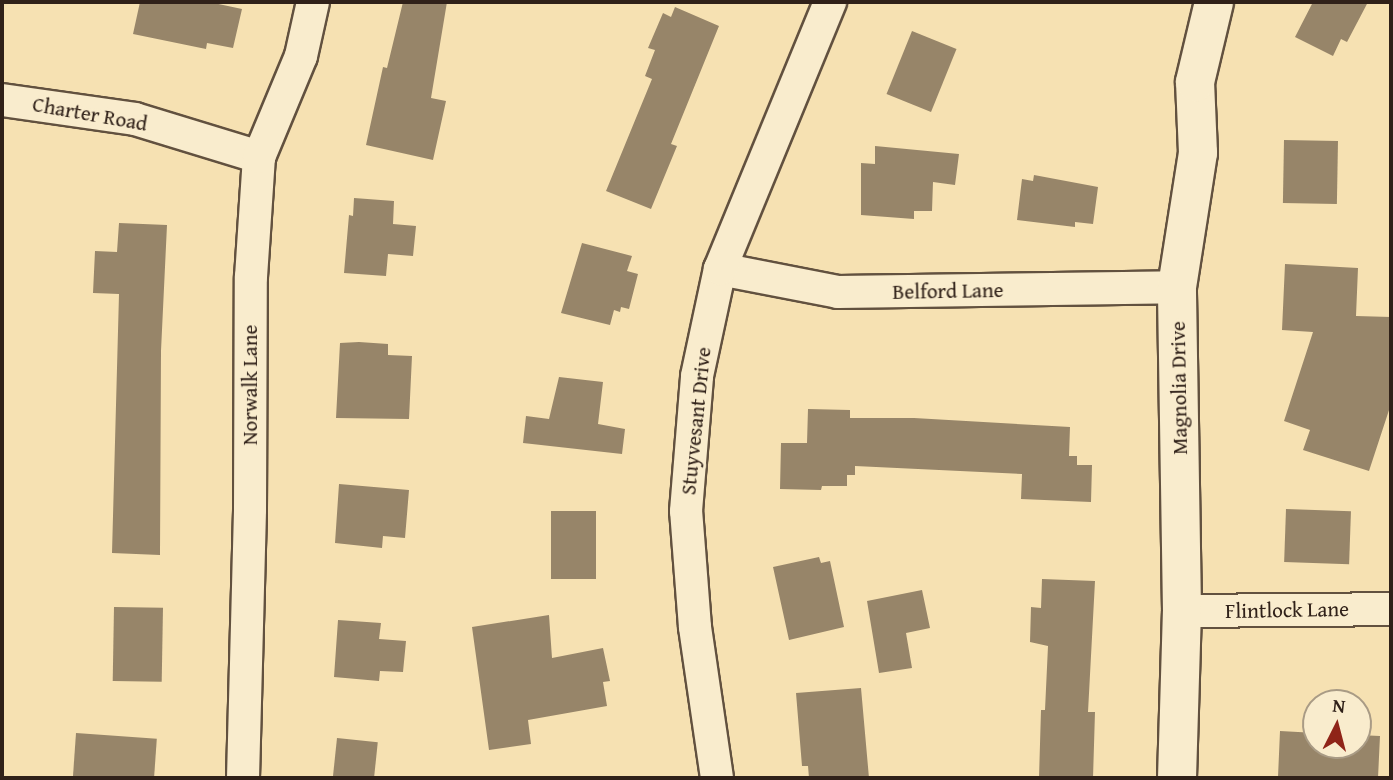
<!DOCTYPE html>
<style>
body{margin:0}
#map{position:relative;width:1393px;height:780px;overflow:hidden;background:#f6e1b2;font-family:"Gentium Book Plus",serif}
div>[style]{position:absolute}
.building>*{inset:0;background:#978569;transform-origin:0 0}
.roads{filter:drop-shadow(2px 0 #62513f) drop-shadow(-2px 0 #62513f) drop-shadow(0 2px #62513f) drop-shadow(0 -2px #62513f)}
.street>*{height:32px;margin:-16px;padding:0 16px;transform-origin:16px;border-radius:16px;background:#f9eccd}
.secondary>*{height:38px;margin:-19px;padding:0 19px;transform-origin:19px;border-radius:19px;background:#f9eccd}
span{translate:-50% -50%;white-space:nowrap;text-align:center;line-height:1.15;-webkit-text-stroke:5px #f9eccd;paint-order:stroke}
.street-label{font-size:21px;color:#302119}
.frame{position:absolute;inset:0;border:4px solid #302119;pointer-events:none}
.north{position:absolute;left:1302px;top:689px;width:70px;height:70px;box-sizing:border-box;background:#f9eccd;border:2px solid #a99b85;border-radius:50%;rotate:6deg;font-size:19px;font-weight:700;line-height:28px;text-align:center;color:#302119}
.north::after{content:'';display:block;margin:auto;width:24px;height:32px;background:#8f2418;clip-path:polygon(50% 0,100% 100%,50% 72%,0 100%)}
</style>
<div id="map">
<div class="building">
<div style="clip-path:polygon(140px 2px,209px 2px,242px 9px,233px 48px,207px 43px,206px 49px,133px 34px)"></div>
<div style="clip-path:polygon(403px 2px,447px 2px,431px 98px,446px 101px,433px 160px,366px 145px,383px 67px,387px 68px)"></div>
<div style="clip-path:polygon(1313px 2px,1368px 2px,1347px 42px,1341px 39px,1333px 56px,1295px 37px)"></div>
<div style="clip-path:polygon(675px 7px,719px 26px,671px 144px,677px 146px,651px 209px,606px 191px,652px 79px,645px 76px,655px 50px,648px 48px,663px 13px,671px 17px)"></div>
<div style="left:912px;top:31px;width:48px;height:68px;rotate:22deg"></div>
<div style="left:1284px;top:140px;width:54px;height:63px;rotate:1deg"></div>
<div style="clip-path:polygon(875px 146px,959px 154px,955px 185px,933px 182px,932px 211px,914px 211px,914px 219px,861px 215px,861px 163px,875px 164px)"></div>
<div style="clip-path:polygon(1034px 175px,1098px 187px,1093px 224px,1075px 222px,1075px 227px,1017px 220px,1022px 179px,1033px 181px)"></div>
<div style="clip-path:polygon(354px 198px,394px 201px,393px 224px,416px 226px,413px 256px,388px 254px,386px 276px,344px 273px,349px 215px,353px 216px)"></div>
<div style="clip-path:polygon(119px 223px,167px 225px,161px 351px,160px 555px,112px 553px,119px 294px,93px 293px,95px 251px,117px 252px)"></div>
<div style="clip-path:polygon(582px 243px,632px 256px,627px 271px,638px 274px,629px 309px,621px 307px,620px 312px,614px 310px,610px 325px,561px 313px)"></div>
<div style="clip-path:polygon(1285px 264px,1358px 268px,1356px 316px,1391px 317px,1391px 404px,1369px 471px,1303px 450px,1310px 430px,1284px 421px,1313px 332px,1282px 330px)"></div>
<div style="clip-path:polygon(359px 342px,388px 344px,388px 355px,412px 356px,409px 419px,336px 418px,340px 343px)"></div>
<div style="clip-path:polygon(559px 377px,603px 382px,598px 424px,625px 429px,622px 454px,523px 443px,526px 416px,549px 419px)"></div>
<div style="clip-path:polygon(808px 409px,850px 410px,850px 418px,914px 418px,1070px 427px,1069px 456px,1077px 456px,1077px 465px,1092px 465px,1091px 502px,1021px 499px,1022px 474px,855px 466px,855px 475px,847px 475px,847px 486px,822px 486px,821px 490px,780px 489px,781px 443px,807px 443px)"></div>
<div style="clip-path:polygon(339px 484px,409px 490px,405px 538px,383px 536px,382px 548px,335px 543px)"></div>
<div style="left:1286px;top:509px;width:65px;height:53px;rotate:2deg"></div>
<div style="left:551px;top:511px;width:45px;height:68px"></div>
<div style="clip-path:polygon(819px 557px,821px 563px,830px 561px,844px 627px,789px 640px,773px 567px)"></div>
<div style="clip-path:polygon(1042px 579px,1095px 581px,1088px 712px,1095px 712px,1093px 778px,1039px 778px,1041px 710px,1045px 710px,1048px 646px,1030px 642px,1031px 607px,1041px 608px)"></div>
<div style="clip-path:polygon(922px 590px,930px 628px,906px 633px,912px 668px,879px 673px,867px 601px)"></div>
<div style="left:114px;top:607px;width:49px;height:74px;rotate:1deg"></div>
<div style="clip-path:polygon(549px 615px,552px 658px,603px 648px,610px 681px,603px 682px,607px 706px,528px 720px,531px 744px,489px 750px,472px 627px)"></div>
<div style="clip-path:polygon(338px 620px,381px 623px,379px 639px,406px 641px,403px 672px,380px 671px,379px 681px,334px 677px)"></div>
<div style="clip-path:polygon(861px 688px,869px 778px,809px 778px,808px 766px,802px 766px,796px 693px)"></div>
<div style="clip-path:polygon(1280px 731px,1316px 733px,1316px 745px,1358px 745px,1358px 735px,1380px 736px,1378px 778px,1278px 777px)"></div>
<div style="left:76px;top:733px;width:81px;height:45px;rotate:4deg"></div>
<div style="left:337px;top:738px;width:41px;height:40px;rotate:6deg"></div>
</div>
<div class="roads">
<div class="street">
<div style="left:2px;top:100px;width:134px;rotate:8.1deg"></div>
<div style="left:135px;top:119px;width:130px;rotate:17deg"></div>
<div style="left:720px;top:269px;width:120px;rotate:11deg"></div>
<div style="left:838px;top:292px;width:339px;rotate:-0.8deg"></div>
<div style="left:1182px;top:611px;width:209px;rotate:-0.5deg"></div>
<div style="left:243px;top:778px;width:269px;rotate:-88.5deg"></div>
<div style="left:250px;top:509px;width:232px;rotate:-89.8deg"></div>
<div style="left:251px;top:277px;width:120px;rotate:-86.2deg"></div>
<div style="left:259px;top:157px;width:109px;rotate:-67.4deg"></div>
<div style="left:301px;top:56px;width:55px;rotate:-77.5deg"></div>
<div style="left:717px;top:778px;width:153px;rotate:-98.3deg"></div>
<div style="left:695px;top:627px;width:116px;rotate:-94.4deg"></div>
<div style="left:686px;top:511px;width:135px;rotate:-85.3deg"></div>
<div style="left:697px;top:376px;width:109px;rotate:-77.9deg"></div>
<div style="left:720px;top:269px;width:289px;rotate:-67.6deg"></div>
</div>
<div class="secondary">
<div style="left:1177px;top:778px;width:167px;rotate:-88.3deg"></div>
<div style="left:1182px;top:611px;width:324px;rotate:-90.9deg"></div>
<div style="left:1177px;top:287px;width:136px;rotate:-81.1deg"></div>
<div style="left:1198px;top:153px;width:71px;rotate:-92.4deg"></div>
<div style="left:1195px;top:82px;width:82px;rotate:-76.6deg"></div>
</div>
</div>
<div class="street-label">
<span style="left:90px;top:114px;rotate:10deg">Charter Road</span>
<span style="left:948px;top:291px;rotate:-1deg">Belford Lane</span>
<span style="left:250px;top:385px;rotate:-90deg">Norwalk Lane</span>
<span style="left:1179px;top:388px;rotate:-91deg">Magnolia Drive</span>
<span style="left:696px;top:421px;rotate:-84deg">Stuyvesant Drive</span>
<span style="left:1287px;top:610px;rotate:-1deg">Flintlock Lane</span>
</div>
<div class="frame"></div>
<div class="north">N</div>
</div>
